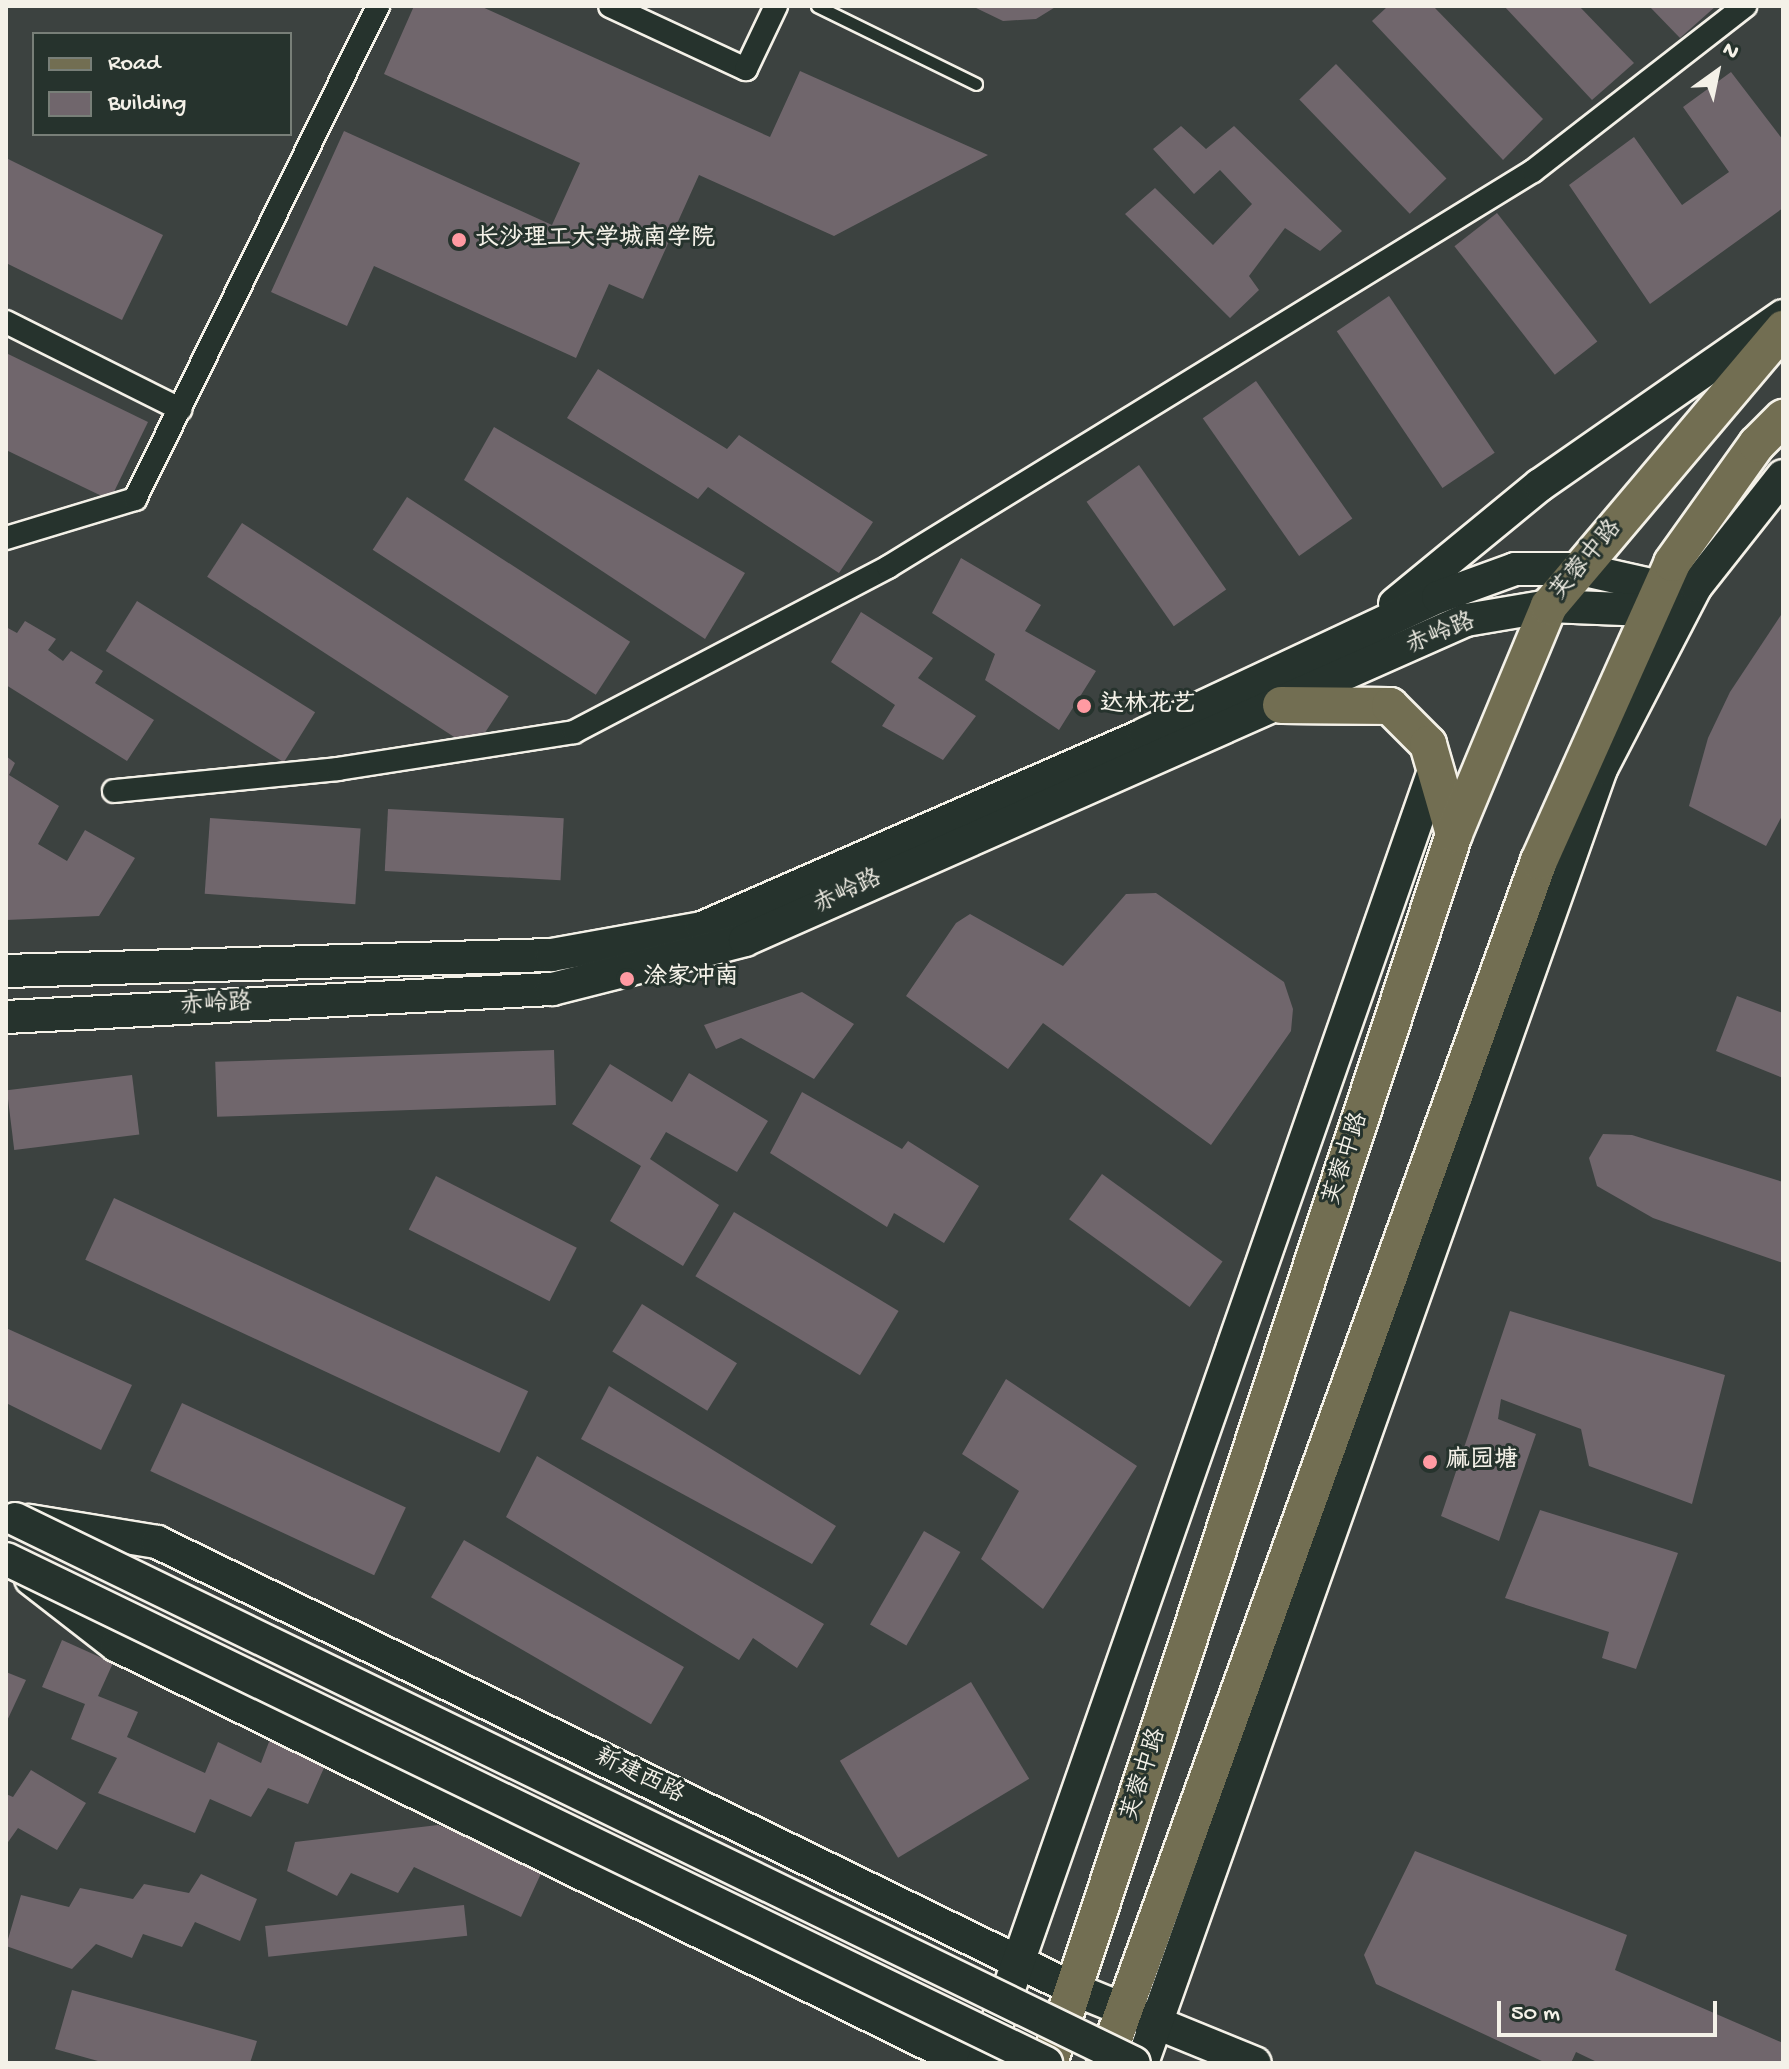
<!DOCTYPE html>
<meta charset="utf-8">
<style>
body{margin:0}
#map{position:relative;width:1789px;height:2069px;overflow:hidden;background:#3c4240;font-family:"Gochi Hand","LXGW WenKai TC",sans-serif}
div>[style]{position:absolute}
.building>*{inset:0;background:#70666c;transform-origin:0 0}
.roads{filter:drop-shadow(2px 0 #f4f1e8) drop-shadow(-2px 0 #f4f1e8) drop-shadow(0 2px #f4f1e8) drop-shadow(0 -2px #f4f1e8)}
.lane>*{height:11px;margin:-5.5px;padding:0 5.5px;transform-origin:5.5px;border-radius:5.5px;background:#26332d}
.street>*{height:22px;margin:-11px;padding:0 11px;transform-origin:11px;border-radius:11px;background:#26332d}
.secondary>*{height:32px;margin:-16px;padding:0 16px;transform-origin:16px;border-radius:16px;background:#26332d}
.primary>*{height:36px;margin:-18px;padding:0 18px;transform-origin:18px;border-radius:18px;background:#726e52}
.bridges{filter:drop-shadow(2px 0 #f4f1e8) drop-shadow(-2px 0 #f4f1e8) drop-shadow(0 2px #f4f1e8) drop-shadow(0 -2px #f4f1e8)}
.secondary-bridge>*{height:32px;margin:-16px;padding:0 16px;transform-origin:16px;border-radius:16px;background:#26332d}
.dots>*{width:22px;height:22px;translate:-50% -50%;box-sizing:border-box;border:4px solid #26332d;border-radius:50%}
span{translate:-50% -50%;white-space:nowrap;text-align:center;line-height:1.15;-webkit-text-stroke:6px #26332d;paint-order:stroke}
.poi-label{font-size:24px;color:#f4f1e8;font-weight:700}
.left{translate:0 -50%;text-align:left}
.street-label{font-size:24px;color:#f4f1e8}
.frame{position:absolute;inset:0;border:8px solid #f4f1e8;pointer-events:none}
.legend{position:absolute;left:32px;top:32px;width:260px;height:104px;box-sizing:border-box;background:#26332d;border:2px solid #787f78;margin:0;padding:10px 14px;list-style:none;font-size:24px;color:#f4f1e8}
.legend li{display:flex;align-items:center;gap:16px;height:40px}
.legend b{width:40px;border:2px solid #787f78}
.north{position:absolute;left:1677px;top:32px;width:80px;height:80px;-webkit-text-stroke:6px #26332d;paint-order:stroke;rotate:33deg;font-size:22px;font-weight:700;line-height:32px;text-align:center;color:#f4f1e8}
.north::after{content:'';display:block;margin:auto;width:28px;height:36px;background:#f4f1e8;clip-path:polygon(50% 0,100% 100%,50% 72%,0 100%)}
.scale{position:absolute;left:1497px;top:2001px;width:220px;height:36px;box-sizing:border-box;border:4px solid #f4f1e8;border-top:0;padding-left:10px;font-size:24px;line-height:28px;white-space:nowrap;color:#f4f1e8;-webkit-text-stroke:6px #26332d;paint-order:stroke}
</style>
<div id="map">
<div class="building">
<div style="clip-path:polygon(414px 6px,480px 6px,770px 137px,800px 71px,988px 155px,834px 236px,699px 175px,643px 299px,609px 284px,576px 358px,374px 266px,347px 326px,271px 292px,344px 131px,552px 225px,580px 163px,384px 74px)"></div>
<div style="clip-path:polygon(972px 6px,1057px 6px,1036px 19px,1003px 21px)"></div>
<div style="clip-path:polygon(1388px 6px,1433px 6px,1543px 119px,1503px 160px,1372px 21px)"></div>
<div style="clip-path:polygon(1504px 6px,1579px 6px,1634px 63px,1592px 100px)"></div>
<div style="clip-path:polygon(1649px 6px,1716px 6px,1680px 38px)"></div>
<div style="left:1336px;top:64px;width:159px;height:51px;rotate:46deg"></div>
<div style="clip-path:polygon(1731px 72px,1783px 140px,1783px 208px,1650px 304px,1569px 185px,1634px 137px,1682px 205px,1729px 172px,1683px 107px)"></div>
<div style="clip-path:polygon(1181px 126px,1206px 149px,1234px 126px,1342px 231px,1320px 251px,1285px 228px,1249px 276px,1259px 290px,1230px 318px,1125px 214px,1155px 188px,1213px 245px,1252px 204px,1220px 170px,1194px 194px,1153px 149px)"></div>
<div style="clip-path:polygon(6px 158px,163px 235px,122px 320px,6px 263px)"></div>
<div style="left:1497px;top:213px;width:163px;height:54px;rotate:52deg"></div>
<div style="left:1389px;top:296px;width:189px;height:63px;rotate:56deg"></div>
<div style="clip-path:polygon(6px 353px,148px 422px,110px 500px,6px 450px)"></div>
<div style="clip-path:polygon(598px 369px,727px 449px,739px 435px,873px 522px,839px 573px,708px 487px,698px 499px,567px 418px)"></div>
<div style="left:1256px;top:381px;width:168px;height:65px;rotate:55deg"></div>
<div style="clip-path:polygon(494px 427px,745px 573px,705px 639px,464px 480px)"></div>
<div style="left:1139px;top:465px;width:152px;height:64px;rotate:55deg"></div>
<div style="left:407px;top:497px;width:266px;height:63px;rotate:33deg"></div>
<div style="left:242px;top:523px;width:318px;height:64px;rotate:33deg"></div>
<div style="clip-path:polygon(961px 558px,1041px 605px,1025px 631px,1096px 671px,1059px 730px,985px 680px,995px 654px,932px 613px)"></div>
<div style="left:137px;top:601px;width:210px;height:59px;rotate:32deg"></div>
<div style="clip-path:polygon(861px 612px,933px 658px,918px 678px,976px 716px,943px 760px,882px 726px,895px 705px,831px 662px)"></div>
<div style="clip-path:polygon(1783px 612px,1783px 814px,1766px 846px,1689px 806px,1708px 738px,1730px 692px)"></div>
<div style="clip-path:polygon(25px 621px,56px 639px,48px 650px,63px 661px,71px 651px,103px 671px,95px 683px,154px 720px,127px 761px,6px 685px,6px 627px,17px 633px)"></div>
<div style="clip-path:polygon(6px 756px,15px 763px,9px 775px,59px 806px,38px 844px,67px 861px,85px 830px,135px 858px,99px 916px,6px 920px)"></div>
<div style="left:388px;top:809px;width:176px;height:62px;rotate:3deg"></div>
<div style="left:210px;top:818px;width:151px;height:76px;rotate:4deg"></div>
<div style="clip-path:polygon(1156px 893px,1284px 982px,1293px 1009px,1291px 1031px,1211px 1145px,1043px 1023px,1008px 1069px,906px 996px,956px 923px,970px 914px,1063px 966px,1126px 894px)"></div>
<div style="clip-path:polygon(802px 992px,854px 1024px,814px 1079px,741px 1038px,716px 1049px,704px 1025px)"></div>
<div style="clip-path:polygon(1737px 996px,1783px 1013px,1783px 1078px,1716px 1051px)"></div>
<div style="left:554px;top:1050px;width:55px;height:339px;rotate:88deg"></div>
<div style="clip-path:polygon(610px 1064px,672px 1102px,689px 1073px,768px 1121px,737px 1172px,666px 1132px,650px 1159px,719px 1205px,683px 1266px,610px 1221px,641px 1166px,572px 1124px)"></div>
<div style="left:132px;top:1075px;width:60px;height:126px;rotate:83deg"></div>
<div style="clip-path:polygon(802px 1092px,902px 1149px,908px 1141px,979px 1186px,944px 1243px,894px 1213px,887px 1227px,770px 1153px)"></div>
<div style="clip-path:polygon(1603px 1134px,1632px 1135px,1783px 1182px,1783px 1263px,1653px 1218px,1597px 1186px,1589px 1158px)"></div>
<div style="left:1102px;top:1174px;width:149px;height:56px;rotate:36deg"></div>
<div style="left:436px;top:1176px;width:158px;height:60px;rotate:27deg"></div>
<div style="left:114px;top:1198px;width:457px;height:68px;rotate:25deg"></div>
<div style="left:734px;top:1212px;width:192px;height:75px;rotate:31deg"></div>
<div style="left:642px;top:1304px;width:112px;height:56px;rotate:32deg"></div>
<div style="clip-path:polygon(1510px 1311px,1725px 1375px,1692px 1504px,1589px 1466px,1581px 1429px,1501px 1399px,1498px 1419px,1536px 1434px,1499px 1541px,1441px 1516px)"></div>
<div style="clip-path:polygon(6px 1328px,132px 1385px,101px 1450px,6px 1403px)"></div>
<div style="clip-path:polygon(1006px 1379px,1137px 1466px,1043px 1609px,981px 1559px,1019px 1491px,962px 1454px)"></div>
<div style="clip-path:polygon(609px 1386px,836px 1526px,812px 1564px,581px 1439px)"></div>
<div style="left:182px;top:1403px;width:247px;height:75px;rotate:25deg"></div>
<div style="clip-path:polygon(537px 1456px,824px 1624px,797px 1668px,753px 1638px,739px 1660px,506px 1517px)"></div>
<div style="clip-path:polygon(1540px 1510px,1678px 1553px,1636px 1669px,1602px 1658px,1609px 1632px,1505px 1598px)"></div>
<div style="left:924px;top:1531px;width:42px;height:108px;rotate:30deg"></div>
<div style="left:464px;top:1540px;width:254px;height:66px;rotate:30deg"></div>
<div style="clip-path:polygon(62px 1640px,113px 1663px,98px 1696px,138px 1712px,127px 1737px,205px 1773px,218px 1742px,261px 1763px,272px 1734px,327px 1761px,308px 1804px,268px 1788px,251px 1817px,210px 1799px,195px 1833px,98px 1793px,117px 1758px,71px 1739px,85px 1704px,42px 1687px)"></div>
<div style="clip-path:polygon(6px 1672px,26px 1680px,6px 1723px)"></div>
<div style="left:971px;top:1682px;width:113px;height:153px;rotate:59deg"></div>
<div style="clip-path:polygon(31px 1770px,86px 1803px,57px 1850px,18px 1828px,6px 1845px,6px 1794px,13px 1797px)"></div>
<div style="clip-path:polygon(438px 1825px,544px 1867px,521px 1917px,414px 1867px,398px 1893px,351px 1873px,337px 1896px,287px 1871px,295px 1842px)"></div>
<div style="clip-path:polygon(1415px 1851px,1627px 1935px,1615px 1970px,1783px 2043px,1783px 2063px,1599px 2063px,1576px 2052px,1571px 2063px,1546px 2063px,1376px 1984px,1364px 1955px)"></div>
<div style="clip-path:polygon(201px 1874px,257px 1899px,240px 1941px,195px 1922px,182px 1947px,143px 1934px,132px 1958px,96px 1944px,72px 1969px,6px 1946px,21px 1895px,69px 1907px,80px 1888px,133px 1899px,144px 1884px,189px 1893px)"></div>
<div style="left:464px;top:1905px;width:31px;height:200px;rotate:84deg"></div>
<div style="clip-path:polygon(72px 1990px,257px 2041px,250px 2063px,105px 2063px,55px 2049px)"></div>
</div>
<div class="roads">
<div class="lane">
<div style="left:817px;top:6px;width:177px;rotate:26.1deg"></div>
</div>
<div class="street">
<div style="left:610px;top:6px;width:150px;rotate:24.9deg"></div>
<div style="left:746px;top:69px;width:70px;rotate:-64.5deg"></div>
<div style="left:6px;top:322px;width:195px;rotate:26.6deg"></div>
<div style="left:6px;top:538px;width:135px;rotate:-16.8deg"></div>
<div style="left:135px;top:499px;width:550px;rotate:-63.76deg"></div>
<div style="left:114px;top:791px;width:225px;rotate:-5.6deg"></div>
<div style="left:338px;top:769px;width:239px;rotate:-8.9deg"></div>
<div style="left:574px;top:732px;width:355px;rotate:-27.7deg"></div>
<div style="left:888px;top:567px;width:757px;rotate:-31.55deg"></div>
<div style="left:1533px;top:171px;width:269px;rotate:-37.9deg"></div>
</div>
<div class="secondary">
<div style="left:1395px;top:604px;width:188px;rotate:-39.4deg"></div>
<div style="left:1540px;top:485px;width:296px;rotate:-34.8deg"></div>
<div style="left:6px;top:971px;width:546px;rotate:-1.68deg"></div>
<div style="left:552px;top:955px;width:152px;rotate:-10.2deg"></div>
<div style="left:702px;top:928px;width:484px;rotate:-23.6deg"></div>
<div style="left:1145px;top:734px;width:323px;rotate:-25.1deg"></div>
<div style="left:1438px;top:597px;width:82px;rotate:-20deg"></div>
<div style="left:1515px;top:569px;width:65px"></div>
<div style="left:1580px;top:569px;width:81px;rotate:12.8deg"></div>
<div style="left:6px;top:1017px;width:547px;rotate:-2.94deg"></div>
<div style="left:552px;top:989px;width:199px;rotate:-14.2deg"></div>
<div style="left:745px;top:940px;width:789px;rotate:-23.93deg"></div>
<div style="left:1466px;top:620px;width:84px;rotate:-9.6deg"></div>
<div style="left:1549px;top:606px;width:98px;rotate:2.3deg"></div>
<div style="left:29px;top:1521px;width:130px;rotate:9.3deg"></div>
<div style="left:157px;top:1542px;width:1022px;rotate:25.99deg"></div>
<div style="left:1076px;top:1990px;width:193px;rotate:22.2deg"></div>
<div style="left:31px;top:1579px;width:108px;rotate:37.8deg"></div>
<div style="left:116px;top:1645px;width:948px;rotate:26.16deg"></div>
<div style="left:983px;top:2063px;width:1372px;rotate:-70.76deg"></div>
<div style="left:1142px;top:2063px;width:1373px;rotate:-70.47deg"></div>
<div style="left:1601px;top:769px;width:206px;rotate:-62.6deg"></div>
<div style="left:1696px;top:586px;width:140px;rotate:-51.7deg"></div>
</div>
<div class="primary">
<div style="left:1281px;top:705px;width:109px;rotate:0.5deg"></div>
<div style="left:1390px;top:706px;width:54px;rotate:45deg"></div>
<div style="left:1428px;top:744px;width:94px;rotate:73.9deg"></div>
<div style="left:1049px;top:2063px;width:1294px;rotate:-71.76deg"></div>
<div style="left:1454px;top:834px;width:247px;rotate:-67.4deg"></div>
<div style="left:1549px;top:606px;width:363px;rotate:-49.8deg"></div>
<div style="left:1105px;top:2063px;width:1278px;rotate:-70.15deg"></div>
<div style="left:1539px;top:861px;width:326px;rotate:-65.9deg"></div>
<div style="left:1672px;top:563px;width:146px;rotate:-54.5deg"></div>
<div style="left:1757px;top:444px;width:37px;rotate:-45deg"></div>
</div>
</div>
<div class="bridges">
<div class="secondary-bridge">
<div style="left:15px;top:1519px;width:1244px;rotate:25.93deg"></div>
<div style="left:6px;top:1559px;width:1156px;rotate:25.86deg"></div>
</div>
</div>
<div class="dots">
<div style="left:459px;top:240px;background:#ff9aa2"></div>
<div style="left:1084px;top:706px;background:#ff9aa2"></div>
<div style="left:627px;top:979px;background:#ff9aa2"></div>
<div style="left:1430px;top:1462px;background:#ff9aa2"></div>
</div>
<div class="poi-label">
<span class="left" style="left:475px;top:240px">长沙理工大学城南学院</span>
<span class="left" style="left:1100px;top:706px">达林花艺</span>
<span class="left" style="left:643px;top:979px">涂家冲南</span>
<span class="left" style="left:1446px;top:1462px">麻园塘</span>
</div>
<div class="street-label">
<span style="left:1587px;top:561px;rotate:-50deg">芙蓉中路</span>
<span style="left:1441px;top:635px;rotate:-22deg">赤岭路</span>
<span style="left:848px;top:893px;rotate:-25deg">赤岭路</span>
<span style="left:216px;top:1006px;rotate:-3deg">赤岭路</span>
<span style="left:1347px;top:1159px;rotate:-72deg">芙蓉中路</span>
<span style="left:1145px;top:1775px;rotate:-72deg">芙蓉中路</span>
<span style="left:639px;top:1777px;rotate:26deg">新建西路</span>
</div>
<div class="frame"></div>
<ul class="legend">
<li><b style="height:10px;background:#726e52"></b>Road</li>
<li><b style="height:22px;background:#70666c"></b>Building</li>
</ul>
<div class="north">N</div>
<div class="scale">50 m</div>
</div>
